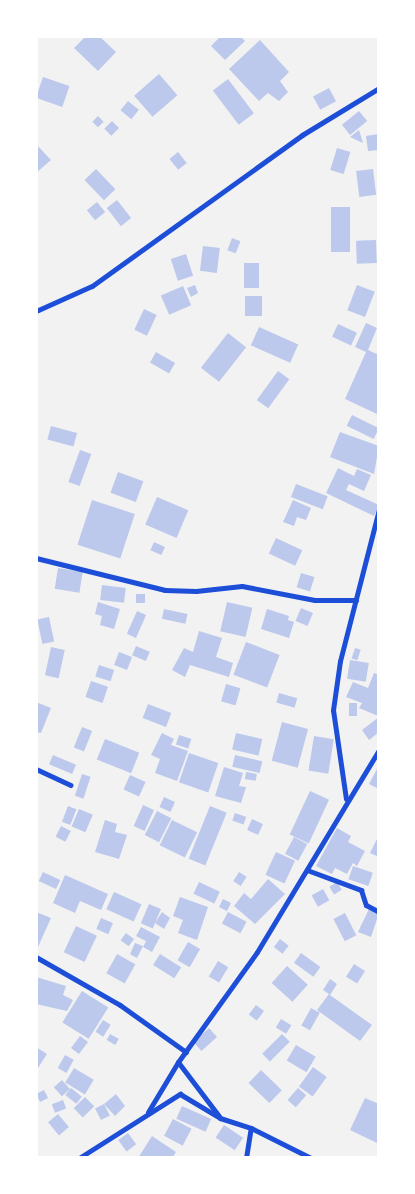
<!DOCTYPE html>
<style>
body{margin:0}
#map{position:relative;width:415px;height:1194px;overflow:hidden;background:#f2f2f2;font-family:"Noto Sans",sans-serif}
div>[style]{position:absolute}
.building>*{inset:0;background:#bdc9ec;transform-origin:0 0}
.minor>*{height:5px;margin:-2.5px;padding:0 2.5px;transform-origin:2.5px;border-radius:2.5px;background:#1d4ed8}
span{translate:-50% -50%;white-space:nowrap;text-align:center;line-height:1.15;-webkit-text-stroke:4px #fff;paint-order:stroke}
.frame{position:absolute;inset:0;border:38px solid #fff;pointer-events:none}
</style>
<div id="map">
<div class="building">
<div style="clip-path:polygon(86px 36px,99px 36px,116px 52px,98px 71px,74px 48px)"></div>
<div style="clip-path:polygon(221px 36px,240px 36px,245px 41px,225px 60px,211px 46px)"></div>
<div style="clip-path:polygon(260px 40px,289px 72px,280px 81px,288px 92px,279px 101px,268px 93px,259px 101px,229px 69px)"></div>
<div style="left:159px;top:74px;width:28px;height:33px;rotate:49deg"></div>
<div style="left:43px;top:77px;width:28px;height:22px;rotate:19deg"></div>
<div style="left:228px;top:79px;width:43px;height:19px;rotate:53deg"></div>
<div style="left:329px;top:88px;width:15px;height:18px;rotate:62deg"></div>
<div style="left:128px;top:101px;width:14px;height:12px;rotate:39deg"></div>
<div style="left:359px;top:111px;width:13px;height:22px;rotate:51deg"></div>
<div style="left:98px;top:116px;width:8px;height:8px;rotate:45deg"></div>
<div style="left:112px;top:121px;width:10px;height:11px;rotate:45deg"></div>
<div style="clip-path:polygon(359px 130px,363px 143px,350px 137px)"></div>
<div style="clip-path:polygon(379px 134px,379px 150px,368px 151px,366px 136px)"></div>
<div style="clip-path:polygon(36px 144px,51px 160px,36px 173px)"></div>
<div style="left:337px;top:148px;width:14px;height:23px;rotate:17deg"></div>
<div style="left:178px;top:152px;width:14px;height:11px;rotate:51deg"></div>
<div style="left:96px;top:169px;width:28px;height:16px;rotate:46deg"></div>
<div style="left:373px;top:169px;width:26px;height:17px;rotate:83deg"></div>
<div style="left:117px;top:200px;width:23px;height:13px;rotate:52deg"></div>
<div style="left:97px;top:202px;width:13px;height:13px;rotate:51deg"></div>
<div style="left:331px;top:207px;width:19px;height:45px"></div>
<div style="left:232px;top:238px;width:9px;height:13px;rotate:21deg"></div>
<div style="left:376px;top:240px;width:23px;height:20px;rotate:88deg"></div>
<div style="left:203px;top:246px;width:17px;height:25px;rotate:7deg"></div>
<div style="left:186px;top:254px;width:23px;height:16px;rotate:72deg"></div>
<div style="left:244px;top:263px;width:15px;height:25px"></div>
<div style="clip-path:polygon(195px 285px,198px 293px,191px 297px,187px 288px)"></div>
<div style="left:357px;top:285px;width:19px;height:27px;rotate:21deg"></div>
<div style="left:183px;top:286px;width:21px;height:24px;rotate:67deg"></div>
<div style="left:262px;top:296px;width:20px;height:17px;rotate:90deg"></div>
<div style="left:144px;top:309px;width:14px;height:23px;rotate:25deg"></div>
<div style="clip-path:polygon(366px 323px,377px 328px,368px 350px,379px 355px,379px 415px,345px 399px,366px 352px,355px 347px)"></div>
<div style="left:338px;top:324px;width:21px;height:14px;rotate:25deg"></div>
<div style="left:259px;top:327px;width:43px;height:20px;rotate:24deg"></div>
<div style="left:228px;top:333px;width:23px;height:44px;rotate:38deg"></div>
<div style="left:156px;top:352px;width:22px;height:12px;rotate:30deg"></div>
<div style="left:278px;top:371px;width:14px;height:36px;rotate:36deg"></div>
<div style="left:352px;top:415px;width:30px;height:12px;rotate:26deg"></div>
<div style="left:51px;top:426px;width:27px;height:14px;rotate:15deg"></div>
<div style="clip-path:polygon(340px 432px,379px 446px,374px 474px,330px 457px)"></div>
<div style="left:80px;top:450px;width:12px;height:34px;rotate:20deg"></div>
<div style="clip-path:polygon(338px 468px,354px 476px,357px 469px,371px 475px,364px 491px,349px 484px,346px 490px,379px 505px,374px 516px,326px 493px)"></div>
<div style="left:118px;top:472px;width:27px;height:22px;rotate:20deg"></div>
<div style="left:296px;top:484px;width:34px;height:14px;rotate:21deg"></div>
<div style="left:157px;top:497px;width:34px;height:30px;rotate:23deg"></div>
<div style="left:92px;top:500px;width:45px;height:47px;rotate:18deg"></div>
<div style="clip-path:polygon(293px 500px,311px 508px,306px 520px,297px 517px,294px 526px,283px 522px)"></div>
<div style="left:276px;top:538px;width:29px;height:17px;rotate:25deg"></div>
<div style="left:154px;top:542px;width:12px;height:9px;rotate:24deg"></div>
<div style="left:58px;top:568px;width:25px;height:21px;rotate:9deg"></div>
<div style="left:301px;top:573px;width:14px;height:15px;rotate:17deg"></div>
<div style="left:102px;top:585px;width:24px;height:15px;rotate:7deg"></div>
<div style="left:136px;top:594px;width:9px;height:9px"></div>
<div style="clip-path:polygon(98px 602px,120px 609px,114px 629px,100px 625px,102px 616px,95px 614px)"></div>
<div style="left:227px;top:602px;width:26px;height:30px;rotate:13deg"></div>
<div style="left:301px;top:608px;width:13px;height:14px;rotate:23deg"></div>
<div style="left:164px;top:609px;width:24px;height:10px;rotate:12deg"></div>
<div style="clip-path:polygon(267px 609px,289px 616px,288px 620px,294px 622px,289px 638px,261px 629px)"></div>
<div style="left:137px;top:611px;width:10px;height:25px;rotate:24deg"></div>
<div style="left:49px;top:617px;width:25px;height:12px;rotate:78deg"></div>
<div style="clip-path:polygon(199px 631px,222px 638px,216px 657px,233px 663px,229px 677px,190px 665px,185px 677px,172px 670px,184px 648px,193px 652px)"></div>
<div style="left:246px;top:642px;width:36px;height:35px;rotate:21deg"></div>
<div style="left:136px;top:646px;width:15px;height:10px;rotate:23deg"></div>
<div style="left:51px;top:647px;width:14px;height:29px;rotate:12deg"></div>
<div style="left:355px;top:648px;width:6px;height:11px;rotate:18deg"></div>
<div style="left:119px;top:652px;width:14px;height:14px;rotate:21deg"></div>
<div style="left:350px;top:660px;width:19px;height:19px;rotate:9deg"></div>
<div style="left:99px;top:665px;width:16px;height:12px;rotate:18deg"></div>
<div style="clip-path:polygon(374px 673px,379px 675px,378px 716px,359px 708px,362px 703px,346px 697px,353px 682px,368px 688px)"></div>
<div style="left:91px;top:681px;width:18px;height:17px;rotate:19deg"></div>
<div style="left:226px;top:684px;width:15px;height:18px;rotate:16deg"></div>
<div style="left:279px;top:693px;width:19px;height:10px;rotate:16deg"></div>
<div style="clip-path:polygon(36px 702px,51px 708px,41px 733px,36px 732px)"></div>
<div style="left:349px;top:703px;width:8px;height:13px"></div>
<div style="left:148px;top:704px;width:25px;height:15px;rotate:21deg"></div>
<div style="clip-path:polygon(379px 717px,379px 732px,369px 740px,362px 730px)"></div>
<div style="left:282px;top:722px;width:27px;height:40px;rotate:15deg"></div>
<div style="left:82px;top:727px;width:11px;height:22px;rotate:22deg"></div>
<div style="clip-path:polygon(162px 733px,174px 739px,171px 745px,188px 751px,177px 781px,155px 773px,160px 759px,151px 755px)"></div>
<div style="left:236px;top:733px;width:27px;height:17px;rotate:13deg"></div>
<div style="left:179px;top:735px;width:13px;height:10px;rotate:18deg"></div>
<div style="left:314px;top:736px;width:20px;height:35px;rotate:9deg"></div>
<div style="left:105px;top:739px;width:37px;height:22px;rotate:22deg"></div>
<div style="left:189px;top:753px;width:31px;height:31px;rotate:19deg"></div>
<div style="left:53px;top:755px;width:25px;height:10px;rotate:23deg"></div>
<div style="left:235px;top:755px;width:28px;height:12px;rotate:13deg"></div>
<div style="clip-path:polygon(224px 767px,243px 773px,239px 786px,246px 787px,241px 803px,215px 796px)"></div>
<div style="clip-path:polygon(377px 769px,379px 770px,379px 789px,369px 784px)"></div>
<div style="left:246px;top:772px;width:11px;height:7px;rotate:10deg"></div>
<div style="left:82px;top:774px;width:9px;height:23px;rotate:18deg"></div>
<div style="left:130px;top:775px;width:17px;height:16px;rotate:24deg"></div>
<div style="left:310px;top:791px;width:21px;height:48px;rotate:25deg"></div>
<div style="left:164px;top:797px;width:12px;height:11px;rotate:24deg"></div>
<div style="left:143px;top:805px;width:12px;height:23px;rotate:24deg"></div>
<div style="left:68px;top:806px;width:9px;height:17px;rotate:21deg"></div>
<div style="left:210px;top:806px;width:18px;height:57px;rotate:22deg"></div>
<div style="left:79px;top:809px;width:15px;height:19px;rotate:23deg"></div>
<div style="left:157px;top:811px;width:16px;height:27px;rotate:27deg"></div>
<div style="left:235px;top:813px;width:12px;height:8px;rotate:20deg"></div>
<div style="left:252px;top:819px;width:12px;height:12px;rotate:24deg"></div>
<div style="clip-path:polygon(105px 820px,117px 824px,115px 832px,127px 835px,119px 859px,95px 852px)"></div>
<div style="left:172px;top:820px;width:28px;height:28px;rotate:26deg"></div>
<div style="left:61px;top:826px;width:11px;height:12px;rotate:27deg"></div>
<div style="clip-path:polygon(337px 828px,351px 836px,348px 842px,365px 851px,357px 866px,353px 863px,347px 874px,335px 868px,332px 874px,316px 866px)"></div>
<div style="clip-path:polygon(379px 835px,379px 857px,370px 853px)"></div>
<div style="left:294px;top:837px;width:15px;height:19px;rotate:28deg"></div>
<div style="left:276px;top:852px;width:21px;height:25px;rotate:25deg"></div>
<div style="left:353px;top:866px;width:21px;height:14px;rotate:19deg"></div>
<div style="left:43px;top:872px;width:19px;height:10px;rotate:25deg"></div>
<div style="left:239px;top:872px;width:9px;height:11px;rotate:32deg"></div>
<div style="clip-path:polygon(65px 875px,108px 894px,101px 910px,80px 901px,75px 913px,53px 903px)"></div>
<div style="clip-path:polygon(268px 879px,285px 894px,255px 924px,234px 906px,244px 893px,251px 899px)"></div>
<div style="left:199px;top:882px;width:23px;height:13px;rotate:25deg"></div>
<div style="left:337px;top:882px;width:9px;height:9px;rotate:58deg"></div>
<div style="left:323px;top:889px;width:13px;height:13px;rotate:61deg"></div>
<div style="left:114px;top:892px;width:30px;height:19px;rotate:24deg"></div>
<div style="clip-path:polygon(180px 897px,208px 907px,197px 940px,178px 933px,183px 920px,173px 916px)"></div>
<div style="left:223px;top:899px;width:9px;height:9px;rotate:27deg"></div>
<div style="left:149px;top:904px;width:13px;height:21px;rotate:23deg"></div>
<div style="clip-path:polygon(369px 909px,379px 913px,371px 937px,358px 932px)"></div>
<div style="clip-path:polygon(36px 912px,51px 918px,38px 947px,36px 946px)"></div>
<div style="clip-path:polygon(162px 912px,170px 918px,164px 929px,155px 923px)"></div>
<div style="left:228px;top:912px;width:21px;height:13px;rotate:28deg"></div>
<div style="left:345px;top:913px;width:25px;height:13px;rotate:63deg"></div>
<div style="left:101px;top:918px;width:13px;height:12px;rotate:23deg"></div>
<div style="left:76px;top:926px;width:23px;height:29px;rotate:25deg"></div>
<div style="clip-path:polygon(141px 927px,160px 937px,152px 952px,143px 947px,146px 941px,136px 936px)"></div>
<div style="left:126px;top:933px;width:10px;height:9px;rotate:37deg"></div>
<div style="left:280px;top:939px;width:11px;height:10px;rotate:38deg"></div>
<div style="left:188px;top:942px;width:14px;height:21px;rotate:30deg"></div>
<div style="clip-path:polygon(135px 943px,143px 946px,137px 958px,130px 954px)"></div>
<div style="left:301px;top:953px;width:24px;height:12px;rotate:36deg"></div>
<div style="left:117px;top:954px;width:21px;height:22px;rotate:29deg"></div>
<div style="left:160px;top:954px;width:25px;height:13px;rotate:32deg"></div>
<div style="left:218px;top:961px;width:12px;height:18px;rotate:31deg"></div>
<div style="left:354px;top:964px;width:13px;height:15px;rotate:32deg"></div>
<div style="left:287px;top:966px;width:28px;height:23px;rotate:42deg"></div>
<div style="clip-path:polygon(36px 977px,66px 986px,63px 995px,73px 1000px,67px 1011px,36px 1004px)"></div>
<div style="clip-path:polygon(330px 979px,337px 984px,330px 995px,372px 1025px,360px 1041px,317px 1010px,329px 994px,323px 990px)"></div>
<div style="left:82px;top:991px;width:31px;height:37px;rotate:32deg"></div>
<div style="left:256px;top:1005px;width:10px;height:12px;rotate:37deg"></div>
<div style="left:311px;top:1008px;width:10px;height:20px;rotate:29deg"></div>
<div style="left:281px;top:1019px;width:12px;height:10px;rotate:31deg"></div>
<div style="left:103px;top:1020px;width:9px;height:14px;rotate:32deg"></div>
<div style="left:209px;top:1028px;width:12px;height:21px;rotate:48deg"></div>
<div style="left:110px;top:1034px;width:10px;height:7px;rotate:29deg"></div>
<div style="left:282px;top:1034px;width:11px;height:28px;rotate:45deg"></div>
<div style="left:80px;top:1036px;width:10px;height:15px;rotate:37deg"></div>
<div style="left:296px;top:1045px;width:23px;height:18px;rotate:31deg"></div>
<div style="clip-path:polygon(36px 1047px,47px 1054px,36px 1071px)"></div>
<div style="left:65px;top:1055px;width:10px;height:15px;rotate:29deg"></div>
<div style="left:313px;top:1067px;width:17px;height:24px;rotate:36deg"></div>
<div style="left:74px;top:1068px;width:23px;height:17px;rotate:31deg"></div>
<div style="left:261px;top:1070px;width:29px;height:18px;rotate:44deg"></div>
<div style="left:62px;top:1080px;width:12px;height:11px;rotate:48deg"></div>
<div style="left:71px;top:1088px;width:14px;height:9px;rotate:39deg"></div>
<div style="left:298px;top:1088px;width:11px;height:16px;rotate:41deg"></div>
<div style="left:44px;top:1090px;width:9px;height:9px;rotate:63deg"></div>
<div style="clip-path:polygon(116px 1094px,125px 1106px,115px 1116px,104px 1104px)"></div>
<div style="left:85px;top:1097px;width:13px;height:16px;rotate:45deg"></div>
<div style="clip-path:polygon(365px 1098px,379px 1104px,377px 1143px,350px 1130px)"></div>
<div style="left:63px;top:1100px;width:9px;height:12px;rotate:69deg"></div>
<div style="left:104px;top:1104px;width:13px;height:10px;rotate:63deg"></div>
<div style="left:182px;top:1106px;width:32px;height:14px;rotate:24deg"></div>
<div style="left:58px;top:1114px;width:17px;height:13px;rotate:50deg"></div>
<div style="left:173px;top:1119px;width:21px;height:19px;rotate:28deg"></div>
<div style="left:224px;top:1125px;width:23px;height:15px;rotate:34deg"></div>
<div style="left:128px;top:1133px;width:14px;height:12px;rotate:54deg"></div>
<div style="clip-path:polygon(152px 1136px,176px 1152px,172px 1158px,138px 1158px)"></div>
</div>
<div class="minor">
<div style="left:36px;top:311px;width:61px;rotate:-24.1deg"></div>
<div style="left:92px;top:286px;width:259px;rotate:-35.7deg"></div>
<div style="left:302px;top:135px;width:90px;rotate:-31.4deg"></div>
<div style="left:36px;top:558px;width:133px;rotate:13.9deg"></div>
<div style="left:165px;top:590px;width:31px;rotate:2deg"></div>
<div style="left:196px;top:591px;width:46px;rotate:-6.2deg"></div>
<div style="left:242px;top:586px;width:74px;rotate:10.9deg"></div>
<div style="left:315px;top:600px;width:41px"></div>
<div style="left:36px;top:769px;width:38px;rotate:25deg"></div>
<div style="left:346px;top:799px;width:90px;rotate:-98.3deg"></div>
<div style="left:333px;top:710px;width:49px;rotate:-81.9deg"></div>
<div style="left:340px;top:661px;width:157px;rotate:-75.6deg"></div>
<div style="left:307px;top:870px;width:58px;rotate:20.3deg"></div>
<div style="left:361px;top:890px;width:16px;rotate:72deg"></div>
<div style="left:366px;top:905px;width:15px;rotate:28deg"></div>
<div style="left:36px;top:957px;width:97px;rotate:29.7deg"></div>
<div style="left:120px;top:1005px;width:81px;rotate:35.5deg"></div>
<div style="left:178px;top:1062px;width:68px;rotate:52.8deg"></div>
<div style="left:148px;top:1112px;width:58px;rotate:-59deg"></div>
<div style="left:178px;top:1062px;width:135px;rotate:-54.3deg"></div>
<div style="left:257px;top:952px;width:236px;rotate:-58.9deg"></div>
<div style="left:79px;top:1158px;width:120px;rotate:-32.4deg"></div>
<div style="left:180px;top:1094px;width:47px;rotate:31deg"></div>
<div style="left:220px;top:1118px;width:33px;rotate:18deg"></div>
<div style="left:251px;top:1128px;width:67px;rotate:26.6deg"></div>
<div style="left:246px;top:1158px;width:30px;rotate:-81deg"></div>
</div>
<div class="frame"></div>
</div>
